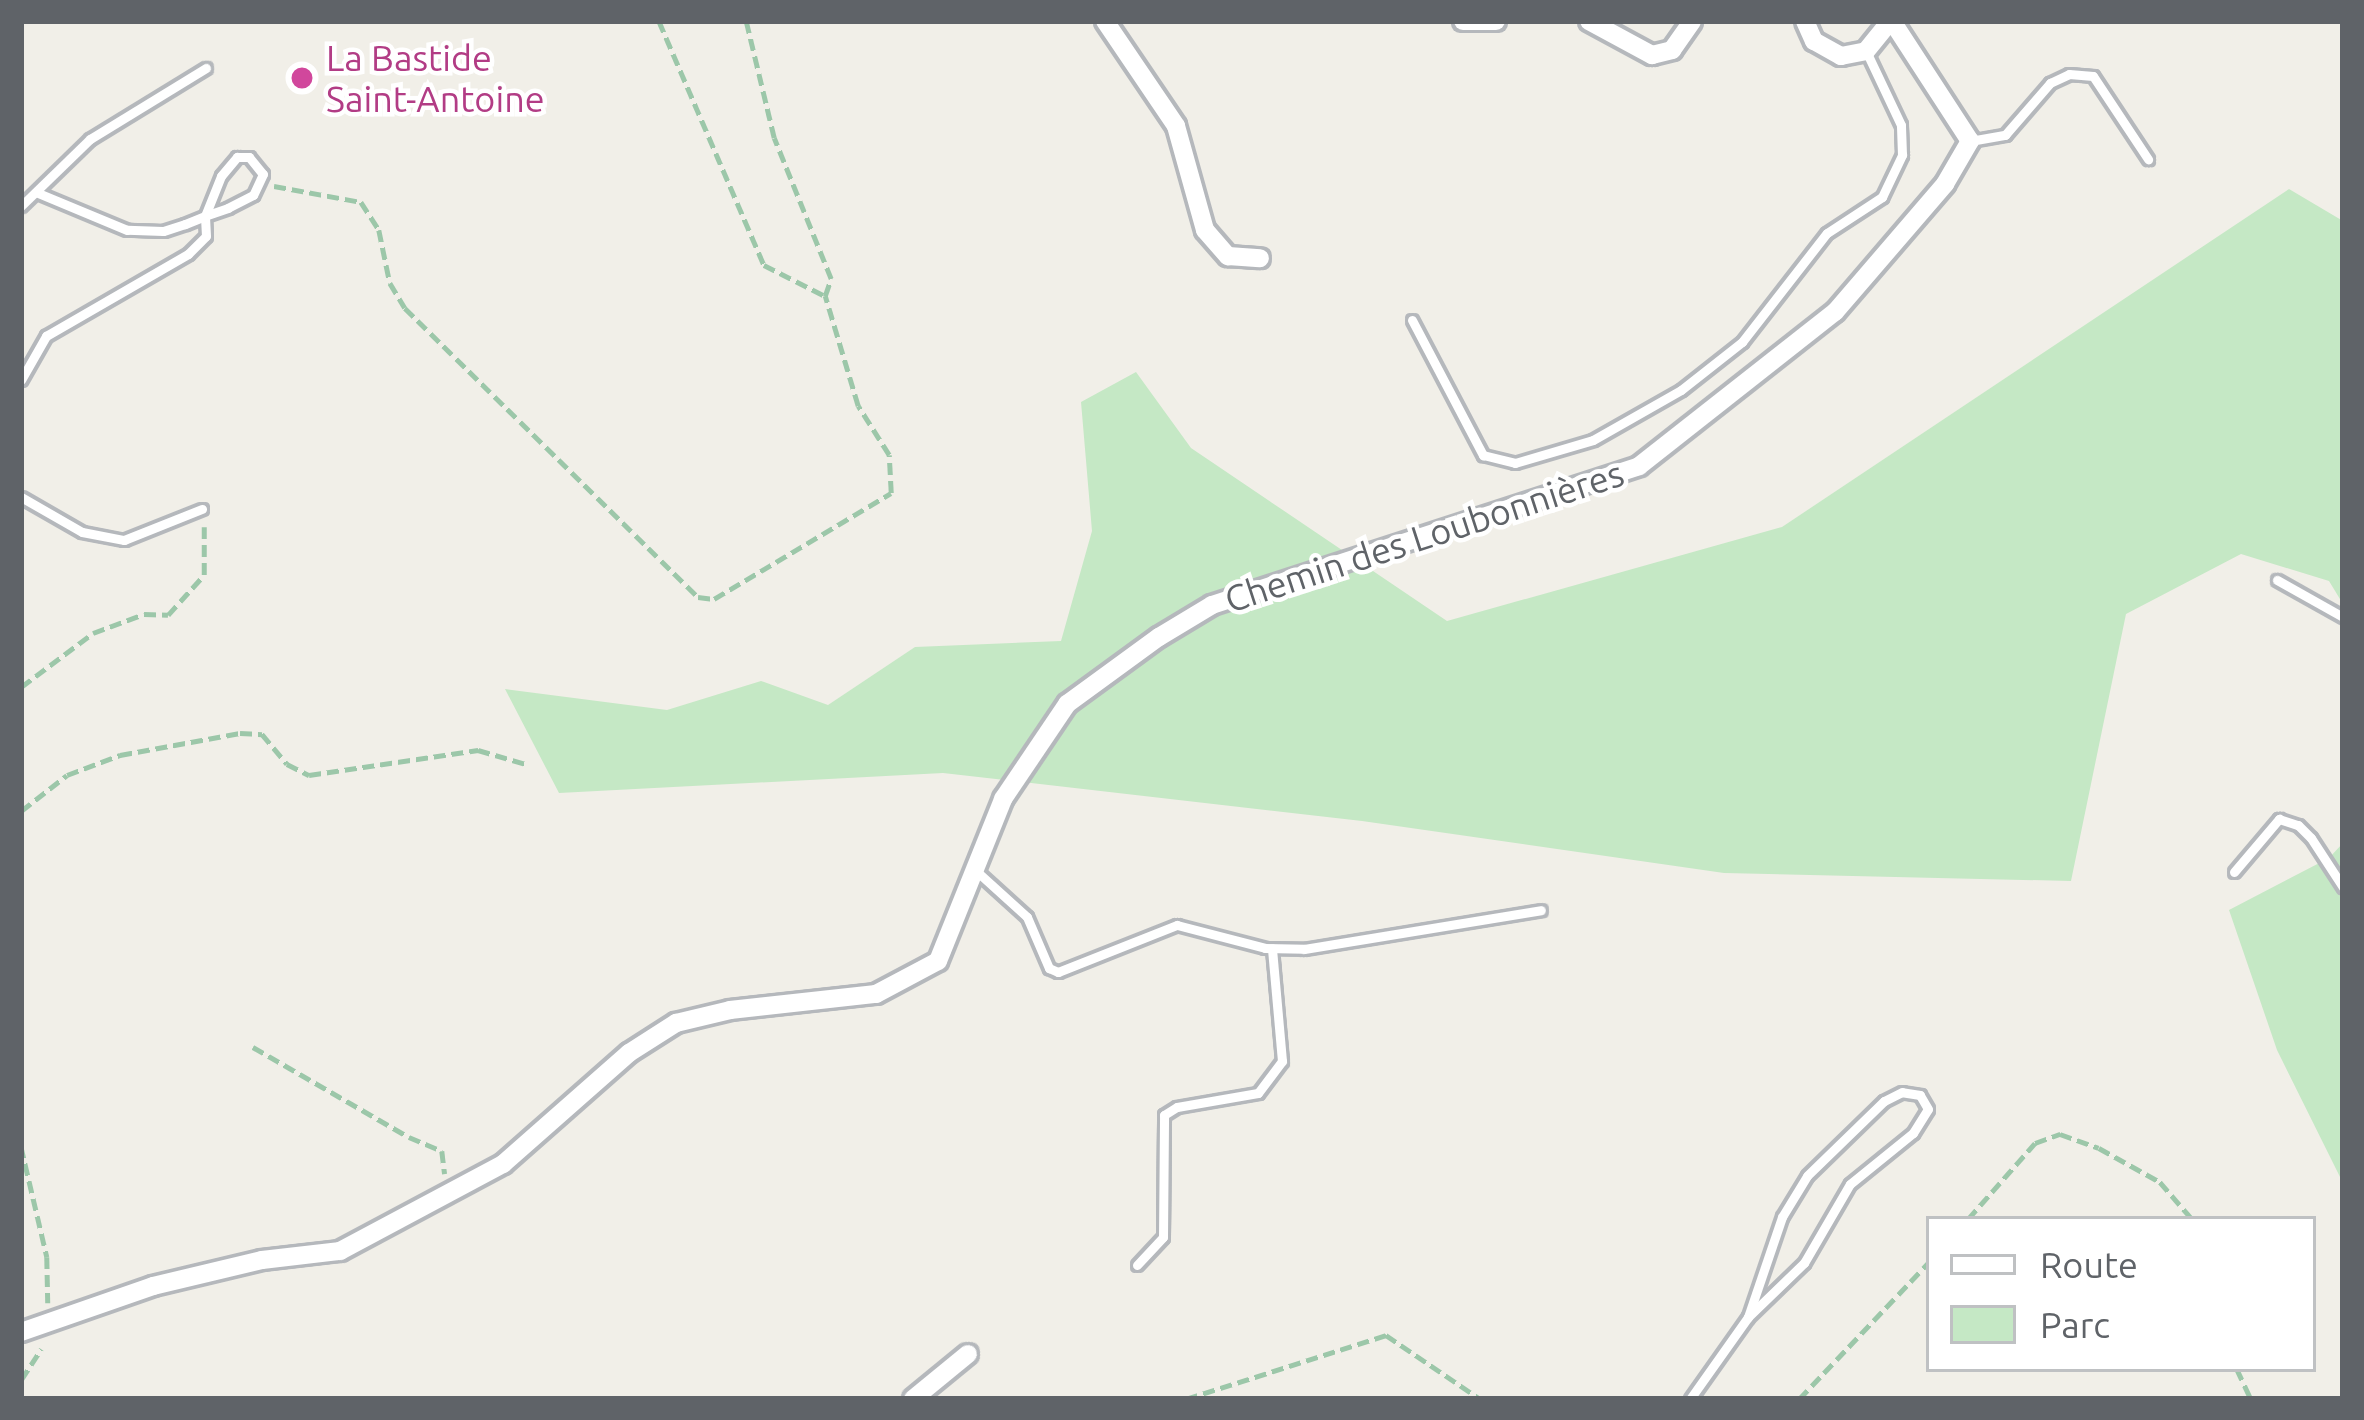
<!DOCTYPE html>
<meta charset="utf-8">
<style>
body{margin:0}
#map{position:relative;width:2364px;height:1420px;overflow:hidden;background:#f1efe8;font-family:Ubuntu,sans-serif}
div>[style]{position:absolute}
.green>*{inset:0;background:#c5e8c5}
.path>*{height:4.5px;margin-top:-2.25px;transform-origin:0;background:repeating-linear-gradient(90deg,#9cc7a9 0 12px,transparent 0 18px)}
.roads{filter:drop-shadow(3px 0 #b5b8bc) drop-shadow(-3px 0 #b5b8bc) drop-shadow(0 3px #b5b8bc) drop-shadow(0 -3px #b5b8bc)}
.lane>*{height:9px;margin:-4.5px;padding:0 4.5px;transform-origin:4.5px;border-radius:4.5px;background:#fff}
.street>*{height:18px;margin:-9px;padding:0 9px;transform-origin:9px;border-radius:9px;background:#fff}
.dots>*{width:33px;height:33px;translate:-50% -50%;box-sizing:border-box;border:6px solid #fff;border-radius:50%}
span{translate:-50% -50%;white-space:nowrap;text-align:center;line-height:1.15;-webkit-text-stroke:9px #fff;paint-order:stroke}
.hotel-label{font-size:36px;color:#b23c85}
.left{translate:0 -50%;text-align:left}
.street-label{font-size:36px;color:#5f6368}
.frame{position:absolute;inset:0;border:24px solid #5f6368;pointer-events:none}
.legend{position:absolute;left:1926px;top:1216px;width:390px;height:156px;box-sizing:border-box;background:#fff;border:3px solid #bfc1c3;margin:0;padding:15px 21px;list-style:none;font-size:36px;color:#5f6368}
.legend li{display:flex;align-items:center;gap:24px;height:60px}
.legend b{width:60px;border:3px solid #bfc1c3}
</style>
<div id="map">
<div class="green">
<div style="clip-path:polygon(2289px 189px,2343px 221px,2343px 604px,2329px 581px,2241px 554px,2126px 614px,2071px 881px,1724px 873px,1362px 821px,943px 773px,559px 793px,505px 689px,667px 710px,761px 681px,828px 705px,915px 647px,1061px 641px,1092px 531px,1081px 402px,1136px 372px,1191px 448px,1447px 621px,1782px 527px)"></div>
<div style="clip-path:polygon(2343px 843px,2343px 1183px,2277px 1050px,2229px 910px,2329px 858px)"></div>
</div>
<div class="path">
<div style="left:659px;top:21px;width:266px;rotate:66.7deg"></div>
<div style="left:764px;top:265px;width:68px;rotate:26.9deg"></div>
<div style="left:274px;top:186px;width:88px;rotate:10.4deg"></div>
<div style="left:361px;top:202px;width:33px;rotate:57deg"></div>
<div style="left:379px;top:230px;width:54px;rotate:78.3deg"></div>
<div style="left:390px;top:283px;width:29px;rotate:59deg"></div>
<div style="left:405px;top:308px;width:412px;rotate:44.6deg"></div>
<div style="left:698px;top:597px;width:16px;rotate:7deg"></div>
<div style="left:714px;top:599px;width:206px;rotate:-30.9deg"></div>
<div style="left:891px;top:493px;width:38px;rotate:-93deg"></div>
<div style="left:889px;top:455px;width:58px;rotate:-122.3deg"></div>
<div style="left:858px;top:406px;width:115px;rotate:-106.7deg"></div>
<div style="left:825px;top:296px;width:18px;rotate:-71deg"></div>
<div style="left:831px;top:279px;width:152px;rotate:-112deg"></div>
<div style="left:774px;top:138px;width:120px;rotate:-103.5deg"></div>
<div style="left:21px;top:687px;width:90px;rotate:-36.9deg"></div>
<div style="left:93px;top:633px;width:54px;rotate:-20.4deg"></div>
<div style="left:144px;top:614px;width:24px;rotate:2deg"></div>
<div style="left:168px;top:615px;width:54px;rotate:-48deg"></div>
<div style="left:204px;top:575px;width:48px;rotate:-90deg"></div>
<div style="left:21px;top:811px;width:58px;rotate:-38deg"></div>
<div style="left:67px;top:775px;width:57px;rotate:-20.7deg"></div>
<div style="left:120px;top:755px;width:122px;rotate:-10.4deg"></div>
<div style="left:240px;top:733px;width:22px;rotate:3deg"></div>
<div style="left:262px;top:734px;width:39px;rotate:50deg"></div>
<div style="left:287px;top:764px;width:25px;rotate:27deg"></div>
<div style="left:309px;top:775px;width:171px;rotate:-8.4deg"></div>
<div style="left:478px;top:750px;width:53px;rotate:16.4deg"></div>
<div style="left:253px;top:1047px;width:180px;rotate:30deg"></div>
<div style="left:409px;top:1137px;width:36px;rotate:23deg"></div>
<div style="left:442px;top:1151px;width:23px;rotate:83deg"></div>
<div style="left:21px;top:1146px;width:114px;rotate:76.8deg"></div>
<div style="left:47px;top:1257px;width:46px;rotate:88.8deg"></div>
<div style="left:1968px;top:1219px;width:101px;rotate:-48.6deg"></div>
<div style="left:2035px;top:1143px;width:27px;rotate:-20deg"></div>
<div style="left:2060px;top:1134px;width:41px;rotate:19.7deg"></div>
<div style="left:2099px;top:1148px;width:70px;rotate:29.1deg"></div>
<div style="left:2160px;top:1182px;width:49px;rotate:49.1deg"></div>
<div style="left:2237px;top:1369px;width:33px;rotate:65deg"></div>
<div style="left:21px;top:1380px;width:37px;rotate:-57deg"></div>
<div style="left:1186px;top:1399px;width:210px;rotate:-17.7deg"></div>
<div style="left:1386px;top:1335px;width:114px;rotate:34.2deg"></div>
<div style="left:1799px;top:1399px;width:189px;rotate:-46.5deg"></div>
</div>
<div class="roads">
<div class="lane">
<div style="left:1970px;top:141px;width:36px;rotate:-10deg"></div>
<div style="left:2005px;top:135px;width:69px;rotate:-49.1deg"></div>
<div style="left:2050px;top:83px;width:21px;rotate:-25deg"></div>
<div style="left:2069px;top:74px;width:24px;rotate:5deg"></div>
<div style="left:2093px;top:76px;width:100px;rotate:56.5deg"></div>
<div style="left:21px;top:206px;width:96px;rotate:-44.2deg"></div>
<div style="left:90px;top:139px;width:136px;rotate:-31.5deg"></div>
<div style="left:1412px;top:320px;width:153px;rotate:62.3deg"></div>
<div style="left:1483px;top:455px;width:33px;rotate:14deg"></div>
<div style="left:1515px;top:463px;width:81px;rotate:-16.4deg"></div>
<div style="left:1593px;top:440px;width:101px;rotate:-29.6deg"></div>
<div style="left:1681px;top:390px;width:78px;rotate:-38.2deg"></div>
<div style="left:1742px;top:342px;width:138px;rotate:-52.1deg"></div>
<div style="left:1827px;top:233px;width:66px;rotate:-33.2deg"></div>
<div style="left:1882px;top:197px;width:47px;rotate:-64.5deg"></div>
<div style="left:1902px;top:155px;width:30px;rotate:-92deg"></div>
<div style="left:1901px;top:125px;width:82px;rotate:-115.3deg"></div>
<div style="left:21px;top:380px;width:51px;rotate:-60.4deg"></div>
<div style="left:46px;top:336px;width:164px;rotate:-30deg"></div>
<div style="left:188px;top:254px;width:25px;rotate:-45deg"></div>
<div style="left:206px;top:236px;width:20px;rotate:-93deg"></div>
<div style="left:205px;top:216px;width:43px;rotate:-68.2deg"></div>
<div style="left:221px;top:176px;width:25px;rotate:-50deg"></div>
<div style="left:237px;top:157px;width:12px"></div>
<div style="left:249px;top:157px;width:22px;rotate:51deg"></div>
<div style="left:263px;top:174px;width:23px;rotate:115deg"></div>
<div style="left:253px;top:195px;width:28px;rotate:153deg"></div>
<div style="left:228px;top:208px;width:24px;rotate:161deg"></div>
<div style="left:205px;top:216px;width:22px;rotate:158deg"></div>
<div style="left:185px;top:224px;width:23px;rotate:162deg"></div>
<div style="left:163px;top:231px;width:36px;rotate:-178deg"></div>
<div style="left:127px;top:230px;width:96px;rotate:-157.4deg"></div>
<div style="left:21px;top:497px;width:70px;rotate:29.8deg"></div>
<div style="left:82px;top:532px;width:43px;rotate:10.8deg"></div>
<div style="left:124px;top:540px;width:84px;rotate:-21.7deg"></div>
<div style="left:2277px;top:580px;width:76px;rotate:29.3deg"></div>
<div style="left:973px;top:868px;width:73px;rotate:42.2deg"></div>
<div style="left:1027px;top:917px;width:56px;rotate:66.7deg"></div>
<div style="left:1049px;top:968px;width:10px;rotate:24deg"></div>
<div style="left:1058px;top:972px;width:128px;rotate:-21.6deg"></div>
<div style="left:1177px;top:925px;width:91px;rotate:14.6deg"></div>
<div style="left:1265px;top:948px;width:39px;rotate:1deg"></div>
<div style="left:1304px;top:949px;width:240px;rotate:-9.3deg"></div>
<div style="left:2234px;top:872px;width:70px;rotate:-49.7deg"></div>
<div style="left:2279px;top:819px;width:20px;rotate:18deg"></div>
<div style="left:2298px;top:825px;width:18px;rotate:45deg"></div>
<div style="left:2311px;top:838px;width:59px;rotate:56.9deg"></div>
<div style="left:1137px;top:1265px;width:38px;rotate:-47deg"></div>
<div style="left:1163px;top:1237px;width:122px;rotate:-89.5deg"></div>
<div style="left:1164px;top:1115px;width:15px;rotate:-32deg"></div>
<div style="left:1177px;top:1107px;width:82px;rotate:-9.8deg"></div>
<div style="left:1258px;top:1093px;width:40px;rotate:-53deg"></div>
<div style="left:1282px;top:1061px;width:113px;rotate:-95.1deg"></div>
<div style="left:1690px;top:1399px;width:100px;rotate:-54.7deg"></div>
<div style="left:1748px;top:1317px;width:78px;rotate:-44deg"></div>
<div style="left:1804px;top:1263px;width:91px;rotate:-59.8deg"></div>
<div style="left:1850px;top:1184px;width:81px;rotate:-39deg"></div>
<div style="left:1913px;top:1133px;width:28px;rotate:-58deg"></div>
<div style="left:1928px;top:1109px;width:16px;rotate:-120deg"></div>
<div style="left:1920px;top:1095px;width:18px;rotate:-171deg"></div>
<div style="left:1902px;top:1092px;width:20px;rotate:153deg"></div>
<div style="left:1884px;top:1101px;width:107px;rotate:135.8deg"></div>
<div style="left:1807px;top:1176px;width:48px;rotate:121.4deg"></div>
<div style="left:1782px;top:1217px;width:106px;rotate:108.8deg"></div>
</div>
<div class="street">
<div style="left:1105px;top:21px;width:127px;rotate:55.9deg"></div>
<div style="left:1176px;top:126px;width:108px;rotate:74.4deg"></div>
<div style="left:1205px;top:230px;width:35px;rotate:49deg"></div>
<div style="left:1228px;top:256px;width:32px;rotate:4deg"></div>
<div style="left:1463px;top:21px;width:33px"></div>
<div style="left:1589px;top:21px;width:72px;rotate:28.4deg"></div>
<div style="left:1652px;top:55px;width:21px;rotate:-14deg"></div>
<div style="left:1672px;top:50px;width:35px;rotate:-55deg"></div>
<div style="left:1805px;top:21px;width:22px;rotate:66deg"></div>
<div style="left:1814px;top:41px;width:31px;rotate:29deg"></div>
<div style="left:1841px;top:56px;width:25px;rotate:-11deg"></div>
<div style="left:1866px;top:51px;width:38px;rotate:-51deg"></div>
<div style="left:21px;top:1332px;width:140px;rotate:-19.2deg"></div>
<div style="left:153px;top:1286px;width:112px;rotate:-13.4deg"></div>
<div style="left:262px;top:1260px;width:79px;rotate:-6.6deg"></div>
<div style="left:340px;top:1251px;width:185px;rotate:-28.1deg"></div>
<div style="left:503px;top:1164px;width:168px;rotate:-41.4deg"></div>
<div style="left:629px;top:1053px;width:56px;rotate:-32.6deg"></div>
<div style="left:676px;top:1023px;width:56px;rotate:-13.5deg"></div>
<div style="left:730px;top:1010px;width:147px;rotate:-6.3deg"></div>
<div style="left:876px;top:994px;width:70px;rotate:-28deg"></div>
<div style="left:938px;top:961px;width:175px;rotate:-68.1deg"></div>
<div style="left:1003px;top:799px;width:115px;rotate:-56deg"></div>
<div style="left:1067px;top:704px;width:114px;rotate:-36.1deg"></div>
<div style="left:1159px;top:637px;width:62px;rotate:-31.1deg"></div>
<div style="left:1212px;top:605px;width:449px;rotate:-18deg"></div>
<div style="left:1639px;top:466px;width:249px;rotate:-38.2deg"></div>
<div style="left:1835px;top:312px;width:169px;rotate:-49.3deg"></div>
<div style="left:1945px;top:184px;width:50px;rotate:-59.8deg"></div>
<div style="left:1970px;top:141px;width:143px;rotate:-123deg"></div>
<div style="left:913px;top:1399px;width:71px;rotate:-39.3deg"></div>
</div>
</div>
<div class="dots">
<div style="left:302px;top:78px;background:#d1479c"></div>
</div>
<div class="hotel-label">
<span class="left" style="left:326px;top:78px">La Bastide<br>Saint-Antoine</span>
</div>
<div class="street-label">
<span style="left:1424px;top:536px;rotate:-18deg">Chemin des Loubonnières</span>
</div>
<div class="frame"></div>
<ul class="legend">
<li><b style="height:15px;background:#fff"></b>Route</li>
<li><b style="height:33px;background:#c5e8c5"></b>Parc</li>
</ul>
</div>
